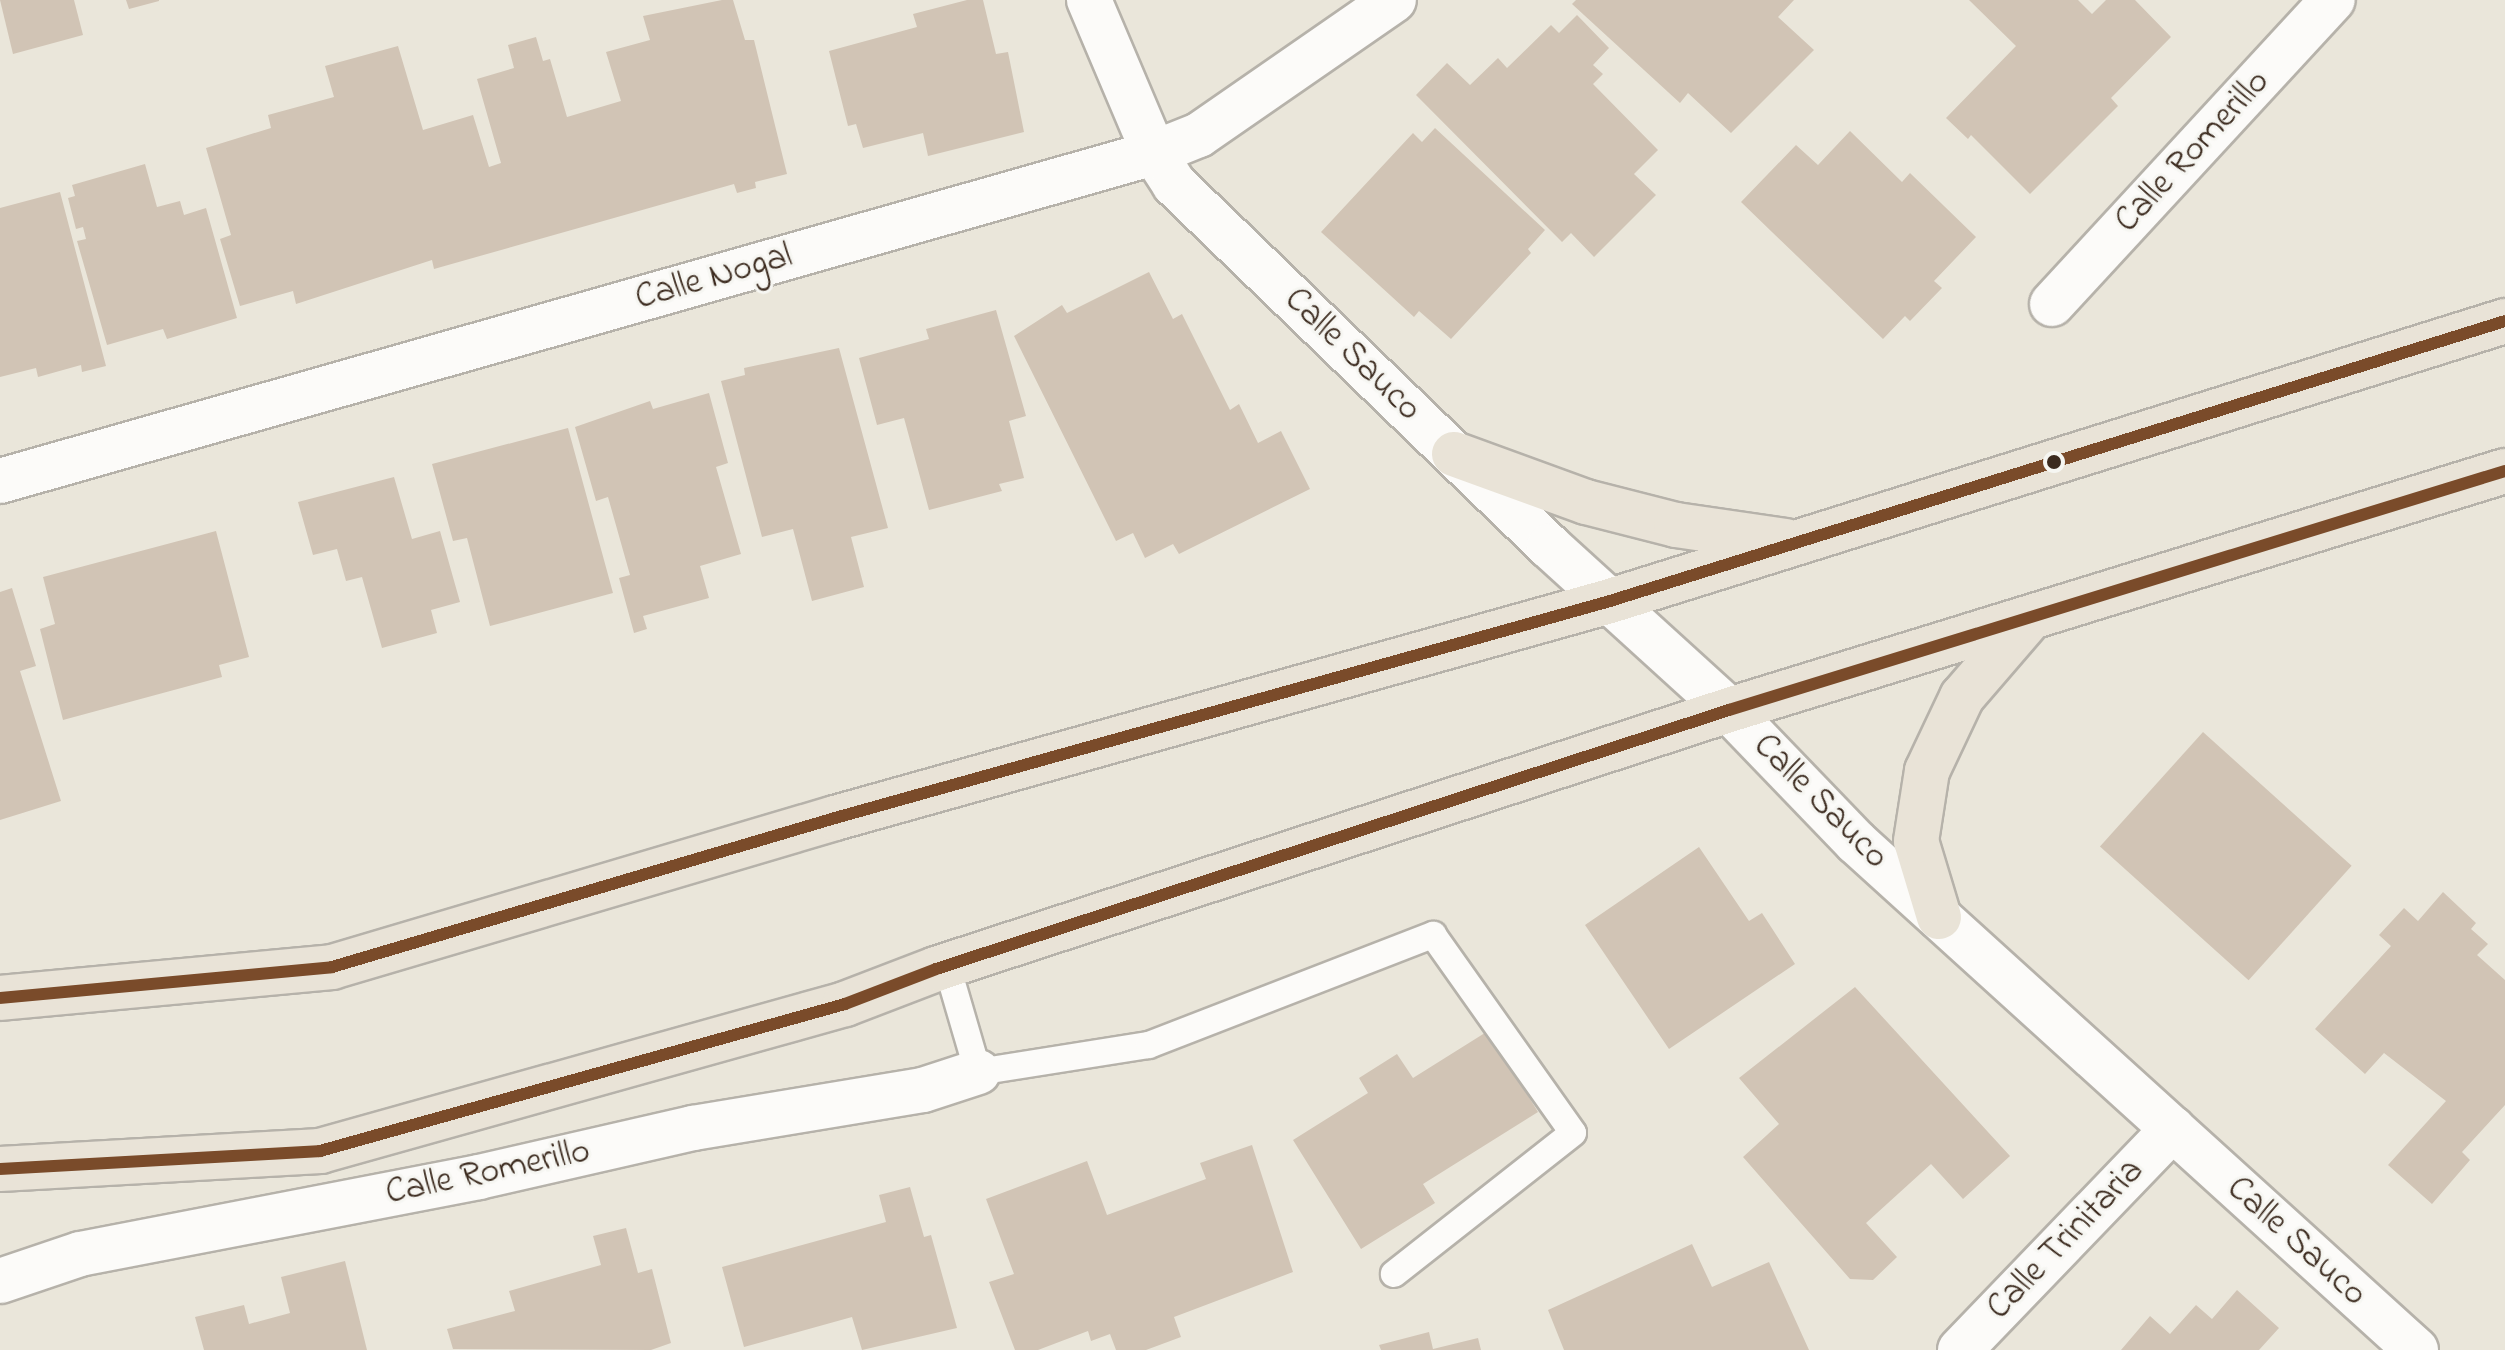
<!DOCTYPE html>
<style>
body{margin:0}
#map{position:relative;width:2505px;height:1350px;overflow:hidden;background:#eae6da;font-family:"Indie Flower",sans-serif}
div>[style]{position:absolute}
.building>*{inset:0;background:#d1c4b5;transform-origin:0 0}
.roads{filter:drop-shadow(2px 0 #b6b2aa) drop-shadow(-2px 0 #b6b2aa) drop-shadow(0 2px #b6b2aa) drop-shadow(0 -2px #b6b2aa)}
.lane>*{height:26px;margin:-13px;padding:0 13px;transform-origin:13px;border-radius:13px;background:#fcfbf9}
.street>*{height:44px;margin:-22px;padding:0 22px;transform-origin:22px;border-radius:22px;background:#fcfbf9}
.primary>*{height:44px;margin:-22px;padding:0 22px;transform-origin:22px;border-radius:22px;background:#e9e3d7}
.bus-1>*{height:12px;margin:-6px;padding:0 6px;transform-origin:6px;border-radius:6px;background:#7a4b2a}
.dots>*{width:22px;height:22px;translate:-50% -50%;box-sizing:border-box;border:4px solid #f6f6f2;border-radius:50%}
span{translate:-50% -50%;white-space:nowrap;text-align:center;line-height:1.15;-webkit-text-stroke:6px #f6f6f2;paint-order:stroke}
.street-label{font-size:36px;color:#3b2a1e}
</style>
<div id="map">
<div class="building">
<div style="clip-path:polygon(0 0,74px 0,83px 35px,13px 54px)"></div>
<div style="clip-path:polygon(126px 0,159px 0,159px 1px,129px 9px)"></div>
<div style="clip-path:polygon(722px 0,733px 0,745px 40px,754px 40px,787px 174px,755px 182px,756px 188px,737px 193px,734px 184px,434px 269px,432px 260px,296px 304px,293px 291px,240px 306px,220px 239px,231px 235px,206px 148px,271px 128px,268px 115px,334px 97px,325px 66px,398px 46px,423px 130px,473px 115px,489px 167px,501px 163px,477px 79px,514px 68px,508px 45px,536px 37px,543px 61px,550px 59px,567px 117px,621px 101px,606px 52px,650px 40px,643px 16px)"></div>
<div style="clip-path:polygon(967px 0,983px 0,996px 54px,1008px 52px,1024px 132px,928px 156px,923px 133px,863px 148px,856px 124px,848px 126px,829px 51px,917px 27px,913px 14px)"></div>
<div style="clip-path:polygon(1576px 0,1794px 0,1778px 17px,1814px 50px,1731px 133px,1688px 93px,1680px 103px,1572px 4px)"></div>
<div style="clip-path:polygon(1969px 0,2078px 0,2092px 14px,2106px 0,2135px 0,2171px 37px,2111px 98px,2118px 106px,2030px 194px,1971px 135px,1968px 139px,1946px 118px,2016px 46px)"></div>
<div style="clip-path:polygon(1577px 15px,1609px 48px,1593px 65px,1603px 74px,1593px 84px,1658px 150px,1634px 174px,1656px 195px,1594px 257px,1571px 233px,1562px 242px,1416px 95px,1447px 63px,1470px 85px,1498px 58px,1507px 68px,1551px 25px,1559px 33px)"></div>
<div style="clip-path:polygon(1435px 128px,1545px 230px,1528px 249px,1531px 253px,1451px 339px,1419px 311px,1414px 317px,1321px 232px,1413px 133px,1422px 142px)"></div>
<div style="clip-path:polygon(1850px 131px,1902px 182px,1910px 173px,1976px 237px,1934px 281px,1942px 288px,1910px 321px,1905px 316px,1883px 339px,1741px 202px,1796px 145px,1818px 165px)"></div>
<div style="clip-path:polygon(145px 164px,157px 207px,180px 201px,184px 215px,206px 208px,237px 318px,167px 339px,163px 329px,107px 345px,77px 241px,86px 239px,83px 227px,76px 229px,68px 198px,75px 196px,72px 185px)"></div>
<div style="clip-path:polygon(60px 192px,106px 366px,82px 372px,81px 365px,38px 377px,36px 368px,0 377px,0 208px)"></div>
<div style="clip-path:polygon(1149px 272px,1173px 319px,1182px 314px,1230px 410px,1239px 404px,1258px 443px,1281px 431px,1310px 489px,1179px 554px,1173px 544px,1145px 558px,1133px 533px,1116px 541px,1014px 336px,1062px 305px,1067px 313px)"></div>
<div style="clip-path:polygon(996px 310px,1026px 416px,1009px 421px,1024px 478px,999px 484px,1002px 491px,929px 510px,904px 418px,877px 425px,859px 358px,929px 339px,926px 329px)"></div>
<div style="clip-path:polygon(839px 348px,888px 528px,851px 537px,864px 587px,812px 601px,793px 529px,762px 537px,721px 381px,745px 375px,744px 368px)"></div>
<div style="clip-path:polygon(709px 393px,728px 463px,716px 467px,741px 554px,700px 566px,709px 598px,643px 616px,647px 629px,634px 633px,619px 578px,630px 575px,608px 497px,596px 501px,575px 427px,650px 401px,653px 409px)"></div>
<div style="clip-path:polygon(568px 428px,613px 593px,490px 626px,467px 538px,453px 541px,432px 464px)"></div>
<div style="clip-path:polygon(394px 477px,412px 539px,440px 531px,460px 602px,431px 610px,437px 633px,382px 648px,362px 577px,346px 581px,337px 549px,313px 555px,298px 502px)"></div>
<div style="clip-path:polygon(216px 531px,249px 657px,219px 665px,222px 677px,63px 720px,40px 629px,55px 624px,43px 577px)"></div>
<div style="clip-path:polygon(12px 588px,36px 666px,20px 671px,61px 801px,0 820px,0 592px)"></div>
<div style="left:2203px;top:732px;width:200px;height:154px;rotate:42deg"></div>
<div style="clip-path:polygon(1699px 847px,1749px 921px,1762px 913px,1795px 964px,1669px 1049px,1585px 925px)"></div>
<div style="clip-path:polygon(2443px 892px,2476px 923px,2471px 929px,2488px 944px,2477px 955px,2505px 980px,2505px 1105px,2462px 1152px,2470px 1160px,2432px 1204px,2388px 1165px,2446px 1101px,2384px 1053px,2365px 1074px,2315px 1029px,2391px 946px,2379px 935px,2404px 908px,2418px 921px)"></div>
<div style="clip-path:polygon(1855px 987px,2010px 1156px,1963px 1199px,1931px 1164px,1866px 1223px,1897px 1257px,1873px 1280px,1850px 1279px,1743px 1157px,1779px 1124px,1739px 1078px)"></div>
<div style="clip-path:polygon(1488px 1031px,1538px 1112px,1423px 1184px,1435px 1203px,1361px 1249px,1293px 1140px,1368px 1093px,1359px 1078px,1397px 1054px,1413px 1078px)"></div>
<div style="clip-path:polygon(1252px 1145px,1293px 1272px,1174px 1317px,1181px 1337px,1146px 1350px,1116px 1350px,1110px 1334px,1091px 1341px,1088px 1331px,1038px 1350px,1015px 1350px,989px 1282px,1014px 1274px,986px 1199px,1087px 1161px,1107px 1215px,1206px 1179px,1200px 1163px)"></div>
<div style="clip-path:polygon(910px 1187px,924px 1237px,931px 1235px,957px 1328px,862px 1350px,852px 1317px,744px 1347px,722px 1267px,886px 1222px,879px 1195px)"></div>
<div style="clip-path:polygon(626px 1228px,638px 1273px,652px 1269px,671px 1343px,651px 1350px,453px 1349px,447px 1329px,515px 1311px,509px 1291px,601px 1265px,593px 1236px)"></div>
<div style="clip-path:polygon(1692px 1244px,1712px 1287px,1769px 1262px,1809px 1350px,1564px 1350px,1548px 1310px)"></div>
<div style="clip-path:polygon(345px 1261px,367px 1350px,204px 1350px,195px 1317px,244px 1305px,249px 1324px,290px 1313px,281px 1277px)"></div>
<div style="clip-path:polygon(2237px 1290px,2279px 1328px,2259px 1350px,2121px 1350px,2150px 1316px,2170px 1334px,2196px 1305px,2212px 1319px)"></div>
<div style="clip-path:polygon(1429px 1332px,1433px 1349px,1478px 1338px,1481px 1350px,1381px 1350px,1379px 1345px)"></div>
</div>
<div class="roads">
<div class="lane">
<div style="left:947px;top:966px;width:110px;rotate:73.7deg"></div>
<div style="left:978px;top:1072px;width:173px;rotate:-9deg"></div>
<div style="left:1149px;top:1045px;width:305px;rotate:-21.2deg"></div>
<div style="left:1433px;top:935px;width:242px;rotate:54.7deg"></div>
<div style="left:1573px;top:1133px;width:228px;rotate:141.8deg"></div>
</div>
<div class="street">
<div style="left:1089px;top:0;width:166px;rotate:67deg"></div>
<div style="left:1154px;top:153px;width:37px;rotate:57deg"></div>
<div style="left:1174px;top:184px;width:521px;rotate:43.99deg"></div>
<div style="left:1549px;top:546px;width:244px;rotate:42.3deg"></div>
<div style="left:1729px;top:710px;width:183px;rotate:46.1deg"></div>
<div style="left:1856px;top:842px;width:756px;rotate:42.21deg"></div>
<div style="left:2052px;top:304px;width:414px;rotate:-47.3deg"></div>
<div style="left:0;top:481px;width:1200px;rotate:-15.87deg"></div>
<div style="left:1154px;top:153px;width:48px;rotate:-21.8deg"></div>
<div style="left:1199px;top:135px;width:237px;rotate:-34.7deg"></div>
<div style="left:0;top:1281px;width:84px;rotate:-18.6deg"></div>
<div style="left:80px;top:1254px;width:406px;rotate:-10.9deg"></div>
<div style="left:479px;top:1177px;width:220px;rotate:-12.9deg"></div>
<div style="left:693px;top:1128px;width:233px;rotate:-9.4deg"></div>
<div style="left:923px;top:1090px;width:58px;rotate:-18.1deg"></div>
<div style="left:1960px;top:1350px;width:307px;rotate:-46.1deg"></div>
</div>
<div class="primary">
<div style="left:1454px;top:454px;width:140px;rotate:20deg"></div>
<div style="left:1586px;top:502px;width:93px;rotate:14.3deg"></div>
<div style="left:1676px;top:525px;width:111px;rotate:8.3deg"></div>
<div style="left:1939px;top:917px;width:79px;rotate:-106.8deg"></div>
<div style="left:1916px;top:841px;width:71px;rotate:-81.1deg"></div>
<div style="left:1927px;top:771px;width:82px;rotate:-64.7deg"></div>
<div style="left:1962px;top:697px;width:104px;rotate:-49.3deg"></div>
<div style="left:0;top:998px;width:333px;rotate:-5.3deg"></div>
<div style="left:332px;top:967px;width:525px;rotate:-16.5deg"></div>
<div style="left:835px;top:818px;width:805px;rotate:-15.64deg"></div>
<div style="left:1610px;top:601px;width:938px;rotate:-17.37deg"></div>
<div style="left:0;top:1169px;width:321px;rotate:-3.2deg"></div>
<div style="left:320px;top:1151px;width:545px;rotate:-15.64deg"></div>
<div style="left:845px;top:1004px;width:97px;rotate:-21deg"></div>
<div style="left:936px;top:969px;width:834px;rotate:-18.09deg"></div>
<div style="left:1729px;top:710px;width:812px;rotate:-17.12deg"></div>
</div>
</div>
<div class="bus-1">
<div style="left:0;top:998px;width:333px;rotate:-5.3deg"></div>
<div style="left:332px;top:967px;width:525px;rotate:-16.5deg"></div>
<div style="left:835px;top:818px;width:805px;rotate:-15.64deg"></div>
<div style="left:1610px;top:601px;width:938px;rotate:-17.37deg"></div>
<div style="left:0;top:1169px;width:321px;rotate:-3.2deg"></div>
<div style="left:320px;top:1151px;width:545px;rotate:-15.64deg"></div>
<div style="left:845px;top:1004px;width:97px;rotate:-21deg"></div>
<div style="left:936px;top:969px;width:834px;rotate:-18.09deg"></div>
<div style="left:1729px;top:710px;width:812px;rotate:-17.12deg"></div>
</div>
<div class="dots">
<div style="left:2054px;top:462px;background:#3b2a1e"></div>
</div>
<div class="street-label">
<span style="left:2193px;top:152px;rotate:-47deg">Calle Romerillo</span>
<span style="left:714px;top:278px;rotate:-16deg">Calle Nogal</span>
<span style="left:1352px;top:355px;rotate:44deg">Calle Sauco</span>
<span style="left:1820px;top:802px;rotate:45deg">Calle Sauco</span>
<span style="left:488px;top:1173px;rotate:-12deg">Calle Romerillo</span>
<span style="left:2066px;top:1240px;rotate:-46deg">Calle Trinitaria</span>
<span style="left:2296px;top:1242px;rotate:42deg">Calle Sauco</span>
</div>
</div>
